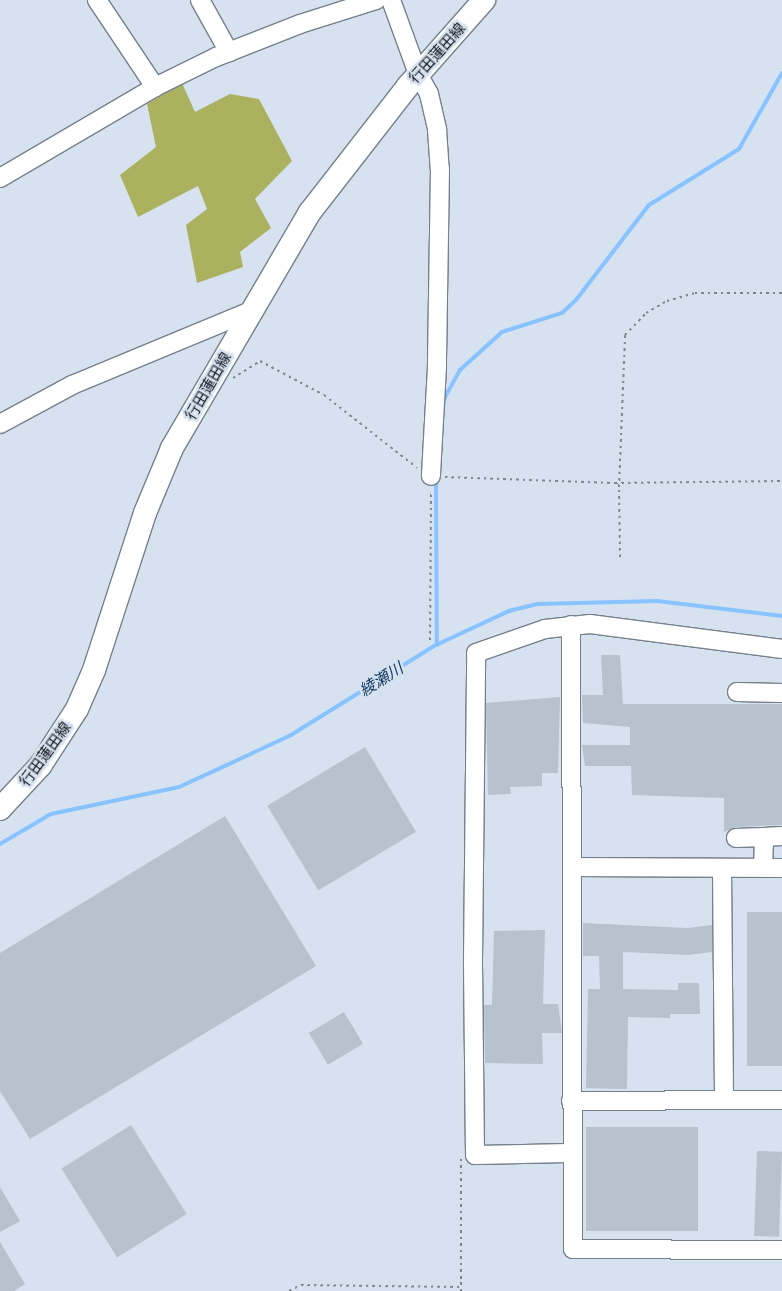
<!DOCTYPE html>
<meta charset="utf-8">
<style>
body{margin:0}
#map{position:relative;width:782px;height:1291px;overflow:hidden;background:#d6e2ef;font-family:"Open Sans","Noto Sans JP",sans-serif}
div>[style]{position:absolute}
.forest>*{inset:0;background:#acb160}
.stream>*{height:4px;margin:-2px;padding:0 2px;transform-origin:2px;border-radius:2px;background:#89c3ff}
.building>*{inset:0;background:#b6c2ce;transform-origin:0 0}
.path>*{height:2px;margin-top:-1px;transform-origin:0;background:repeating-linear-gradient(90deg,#7e8690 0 2.5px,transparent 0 6.5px)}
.roads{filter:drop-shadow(1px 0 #75808b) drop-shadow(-1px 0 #75808b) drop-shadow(0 1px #75808b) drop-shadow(0 -1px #75808b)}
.minor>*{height:18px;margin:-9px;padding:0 9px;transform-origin:9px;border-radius:9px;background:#fff}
.major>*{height:22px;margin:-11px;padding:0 11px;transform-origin:11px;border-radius:11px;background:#fff}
span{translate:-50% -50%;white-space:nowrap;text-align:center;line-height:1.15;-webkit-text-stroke:5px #d6e2ef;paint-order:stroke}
.street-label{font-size:15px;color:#15191e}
.water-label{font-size:16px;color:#133c62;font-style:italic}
</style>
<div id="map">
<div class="forest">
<div style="clip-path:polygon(182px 83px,195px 112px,230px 94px,259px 99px,292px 161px,255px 199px,271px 228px,240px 252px,243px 267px,197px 283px,186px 225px,207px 209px,198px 186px,138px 217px,120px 175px,156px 147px,147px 104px)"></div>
</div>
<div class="stream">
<div style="left:443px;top:408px;width:11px;rotate:-80deg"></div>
<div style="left:445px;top:397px;width:31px;rotate:-61deg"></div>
<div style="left:460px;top:370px;width:57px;rotate:-42.1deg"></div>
<div style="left:502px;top:332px;width:63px;rotate:-17.6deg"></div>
<div style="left:562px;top:313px;width:19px;rotate:-43deg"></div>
<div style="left:576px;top:300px;width:120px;rotate:-52.5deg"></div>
<div style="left:649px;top:205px;width:106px;rotate:-31.9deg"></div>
<div style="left:739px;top:149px;width:87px;rotate:-60.5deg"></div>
<div style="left:436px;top:480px;width:165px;rotate:89.7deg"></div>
<div style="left:0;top:844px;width:59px;rotate:-30.5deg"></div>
<div style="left:51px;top:814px;width:131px;rotate:-11.9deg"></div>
<div style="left:179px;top:787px;width:53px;rotate:-24.6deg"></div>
<div style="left:227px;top:765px;width:71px;rotate:-25.1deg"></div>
<div style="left:291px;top:735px;width:168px;rotate:-31.9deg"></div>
<div style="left:434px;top:646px;width:83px;rotate:-25deg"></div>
<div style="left:509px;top:611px;width:30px;rotate:-14deg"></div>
<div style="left:538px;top:604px;width:119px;rotate:-1.4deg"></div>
<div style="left:657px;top:601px;width:126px;rotate:6.8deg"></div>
</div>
<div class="building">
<div style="clip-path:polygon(601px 655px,620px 655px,623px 704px,782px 704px,782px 825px,736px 827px,724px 832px,724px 798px,632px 795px,631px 766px,585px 766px,582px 745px,630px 745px,630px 727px,583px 723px,582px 695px,603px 695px)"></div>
<div style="clip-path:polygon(560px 697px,558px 773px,542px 773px,542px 786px,510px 787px,511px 794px,488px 795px,486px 703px)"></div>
<div style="left:365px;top:747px;width:99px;height:114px;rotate:59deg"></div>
<div style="clip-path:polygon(225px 816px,316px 966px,30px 1139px,0 1091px,0 953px)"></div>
<div style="left:747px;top:912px;width:35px;height:154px"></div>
<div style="clip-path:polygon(583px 923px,687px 928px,712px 925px,712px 952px,688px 955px,623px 952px,623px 989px,678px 990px,678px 983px,699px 983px,700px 1014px,670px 1014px,670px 1018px,628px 1017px,627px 1089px,586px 1088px,588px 989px,600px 989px,599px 956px,583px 956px)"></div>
<div style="clip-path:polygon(545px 930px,543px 1004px,558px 1004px,562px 1033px,542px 1033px,543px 1064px,485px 1063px,484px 1005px,492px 1005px,494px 931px)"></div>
<div style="left:344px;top:1012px;width:37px;height:41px;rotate:59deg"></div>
<div style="left:131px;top:1125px;width:105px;height:82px;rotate:58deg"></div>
<div style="left:586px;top:1127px;width:112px;height:104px"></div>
<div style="left:757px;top:1151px;width:25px;height:85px;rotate:2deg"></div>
<div style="clip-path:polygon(0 1187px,20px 1221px,0 1232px)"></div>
<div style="clip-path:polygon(0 1242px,25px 1284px,14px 1291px,0 1291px)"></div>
</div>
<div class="path">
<div style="left:233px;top:378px;width:32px;rotate:-32deg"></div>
<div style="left:260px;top:361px;width:72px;rotate:28deg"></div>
<div style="left:324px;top:395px;width:118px;rotate:38.1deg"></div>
<div style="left:445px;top:477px;width:170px;rotate:2deg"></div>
<div style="left:615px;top:483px;width:167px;rotate:-0.7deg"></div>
<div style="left:620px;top:557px;width:70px;rotate:-90.8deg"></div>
<div style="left:619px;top:487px;width:152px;rotate:-87.7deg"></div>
<div style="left:625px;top:335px;width:30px;rotate:-46deg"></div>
<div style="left:646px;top:313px;width:24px;rotate:-30deg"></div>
<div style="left:667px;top:301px;width:29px;rotate:-16deg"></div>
<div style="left:695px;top:293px;width:87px"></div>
<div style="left:430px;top:640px;width:149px;rotate:-89.6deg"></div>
<div style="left:461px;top:1159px;width:132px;rotate:90deg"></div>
<div style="left:289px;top:1291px;width:13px;rotate:-27deg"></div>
<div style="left:301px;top:1285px;width:160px;rotate:0.7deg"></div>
</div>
<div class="roads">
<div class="minor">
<div style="left:97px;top:0;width:105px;rotate:56.3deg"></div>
<div style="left:200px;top:0;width:60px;rotate:60.9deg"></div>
<div style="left:391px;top:0;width:79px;rotate:70deg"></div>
<div style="left:418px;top:74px;width:23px;rotate:61deg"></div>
<div style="left:429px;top:94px;width:37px;rotate:77deg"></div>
<div style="left:437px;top:130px;width:39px;rotate:86deg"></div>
<div style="left:440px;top:169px;width:198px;rotate:90.9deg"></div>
<div style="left:437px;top:367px;width:109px;rotate:93.2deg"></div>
<div style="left:0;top:178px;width:180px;rotate:-30.4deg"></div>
<div style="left:155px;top:87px;width:68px;rotate:-26.2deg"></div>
<div style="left:216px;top:57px;width:90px;rotate:-21.4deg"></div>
<div style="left:300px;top:24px;width:80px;rotate:-17.5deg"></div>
<div style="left:0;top:424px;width:82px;rotate:-28.4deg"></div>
<div style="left:72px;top:385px;width:196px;rotate:-22.5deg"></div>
<div style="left:571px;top:625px;width:624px;rotate:89.82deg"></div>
<div style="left:573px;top:1249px;width:209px;rotate:0.3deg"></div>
<div style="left:737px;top:692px;width:45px;rotate:1.3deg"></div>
<div style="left:736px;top:838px;width:28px;rotate:-2deg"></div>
<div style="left:573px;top:867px;width:209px;rotate:0.3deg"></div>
<div style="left:722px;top:868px;width:231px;rotate:89.5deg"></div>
<div style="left:763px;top:868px;width:31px;rotate:-88deg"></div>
<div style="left:764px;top:837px;width:18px;rotate:-3deg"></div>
<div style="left:571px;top:1101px;width:211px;rotate:-0.3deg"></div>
<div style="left:570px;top:1153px;width:95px;rotate:178.8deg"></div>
<div style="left:475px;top:1155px;width:195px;rotate:-90.6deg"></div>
<div style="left:473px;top:960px;width:307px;rotate:-89.4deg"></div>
<div style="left:476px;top:653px;width:73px;rotate:-19.2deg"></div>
<div style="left:545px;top:629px;width:45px;rotate:-6.3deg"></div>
<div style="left:590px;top:624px;width:194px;rotate:7.4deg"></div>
</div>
<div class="major">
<div style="left:0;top:809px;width:59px;rotate:-47.1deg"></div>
<div style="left:40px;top:766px;width:68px;rotate:-57deg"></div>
<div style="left:77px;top:709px;width:43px;rotate:-66.4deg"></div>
<div style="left:94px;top:670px;width:165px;rotate:-72deg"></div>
<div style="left:145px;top:513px;width:70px;rotate:-67.4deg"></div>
<div style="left:172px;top:448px;width:273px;rotate:-59.7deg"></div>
<div style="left:310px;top:212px;width:160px;rotate:-52.1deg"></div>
<div style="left:408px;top:86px;width:115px;rotate:-48.5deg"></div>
</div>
</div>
<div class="street-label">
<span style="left:437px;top:53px;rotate:-48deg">行田蓮田線</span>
<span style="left:208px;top:386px;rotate:-60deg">行田蓮田線</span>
<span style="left:45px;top:754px;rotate:-54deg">行田蓮田線</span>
</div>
<div class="water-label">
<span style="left:381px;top:679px;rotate:-32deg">綾瀬川</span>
</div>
</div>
